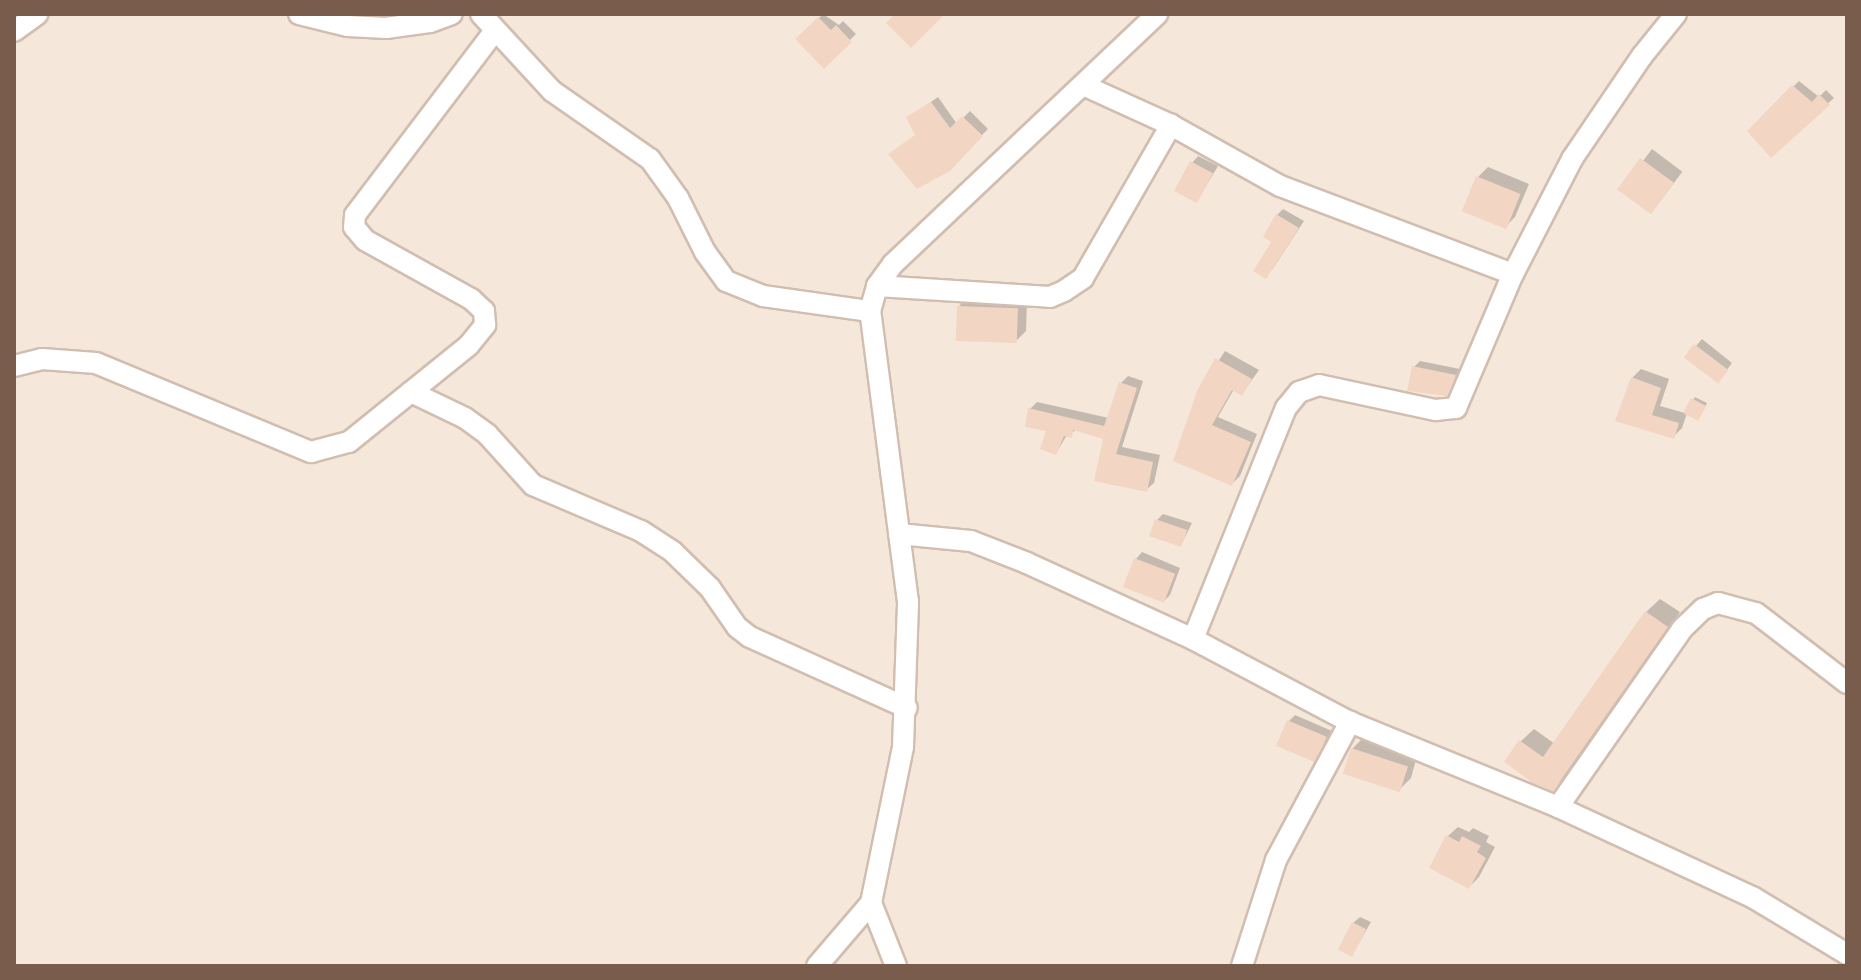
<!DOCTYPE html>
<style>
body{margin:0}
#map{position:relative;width:1861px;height:980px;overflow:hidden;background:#fdf6ec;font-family:Barlow,sans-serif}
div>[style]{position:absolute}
.residential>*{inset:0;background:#f5e8da;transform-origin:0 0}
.shadow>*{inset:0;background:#0003;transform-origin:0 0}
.building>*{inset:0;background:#f3d5c3;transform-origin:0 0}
.roads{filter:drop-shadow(2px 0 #d1beb0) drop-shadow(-2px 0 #d1beb0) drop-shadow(0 2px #d1beb0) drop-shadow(0 -2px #d1beb0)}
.street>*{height:20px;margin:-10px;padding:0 10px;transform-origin:10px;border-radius:10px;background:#fff}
span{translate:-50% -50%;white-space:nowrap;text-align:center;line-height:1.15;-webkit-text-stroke:6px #fffaf3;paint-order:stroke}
.frame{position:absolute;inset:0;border:16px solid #7a5c4d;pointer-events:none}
</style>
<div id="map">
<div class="residential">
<div style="left:14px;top:14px;width:1833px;height:952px"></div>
</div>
<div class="shadow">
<div style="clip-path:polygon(823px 14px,839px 25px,843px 21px,856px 34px,824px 66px,798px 39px)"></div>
<div style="clip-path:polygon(1799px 81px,1819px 97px,1826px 90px,1834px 98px,1771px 155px,1750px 131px)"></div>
<div style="clip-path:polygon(938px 97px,957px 124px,970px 111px,988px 129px,948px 169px,891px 154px,917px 134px,908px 118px)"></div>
<div style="left:1652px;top:149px;width:38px;height:51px;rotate:37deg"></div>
<div style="clip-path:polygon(1198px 156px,1218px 166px,1197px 201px,1192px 163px)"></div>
<div style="clip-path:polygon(1488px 167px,1529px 184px,1515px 217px,1505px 227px,1478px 177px)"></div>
<div style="clip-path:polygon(1283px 209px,1304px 221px,1272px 270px,1277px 215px)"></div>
<div style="clip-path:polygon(969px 296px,1027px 299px,1026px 331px,1016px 341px,959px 306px)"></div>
<div style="clip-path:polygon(1702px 339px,1732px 363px,1723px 375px,1686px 358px)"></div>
<div style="clip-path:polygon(1225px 351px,1259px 370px,1242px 394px,1234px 389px,1218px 417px,1257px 434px,1240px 476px,1232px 484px,1198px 392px)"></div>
<div style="clip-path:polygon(1420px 361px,1460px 369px,1446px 394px,1414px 367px)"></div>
<div style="clip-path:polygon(1641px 369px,1669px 379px,1660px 406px,1685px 413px,1695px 397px,1707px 403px,1700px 417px,1687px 413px,1682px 428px,1673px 437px,1618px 419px,1632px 378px)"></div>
<div style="clip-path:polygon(1128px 376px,1143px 381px,1122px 447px,1160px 455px,1154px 483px,1146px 490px,1096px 479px,1105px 438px,1078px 429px,1067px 435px,1056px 453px,1049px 429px,1030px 409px,1037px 402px,1109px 418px,1120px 384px)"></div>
<div style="clip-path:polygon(1163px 514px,1192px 523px,1181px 545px,1157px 520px)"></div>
<div style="clip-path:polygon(1142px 552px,1180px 568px,1170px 595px,1164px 601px,1136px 559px)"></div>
<div style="clip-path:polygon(1660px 599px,1680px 612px,1566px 775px,1553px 789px,1520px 742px,1534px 729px,1555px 744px,1646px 612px)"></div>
<div style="clip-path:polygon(1295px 715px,1332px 731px,1313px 760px,1289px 721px)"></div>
<div style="clip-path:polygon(1362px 739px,1417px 756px,1411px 778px,1401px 788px,1352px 749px)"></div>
<div style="clip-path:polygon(1458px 827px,1469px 832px,1473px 828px,1489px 836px,1486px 842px,1495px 847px,1479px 877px,1469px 887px,1448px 836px)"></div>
<div style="clip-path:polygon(1360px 917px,1371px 922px,1352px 955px,1353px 923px)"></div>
</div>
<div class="building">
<div style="clip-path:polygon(895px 14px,945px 14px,911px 48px,886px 23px)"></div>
<div style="clip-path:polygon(818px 17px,831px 30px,836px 25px,852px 42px,824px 69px,795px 39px)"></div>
<div style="clip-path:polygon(1792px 85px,1812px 102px,1819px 94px,1830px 105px,1771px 158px,1747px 131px)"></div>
<div style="clip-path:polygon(931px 102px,950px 128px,962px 116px,983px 136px,950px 171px,917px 189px,888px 154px,915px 135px,906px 117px)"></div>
<div style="left:1640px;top:158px;width:42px;height:39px;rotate:36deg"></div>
<div style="left:1190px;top:161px;width:26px;height:34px;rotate:28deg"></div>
<div style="left:1476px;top:176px;width:48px;height:38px;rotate:22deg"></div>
<div style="clip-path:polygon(1276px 214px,1299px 228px,1266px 279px,1253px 271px,1271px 242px,1263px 237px)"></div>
<div style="left:957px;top:306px;width:61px;height:35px;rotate:2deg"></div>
<div style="left:1694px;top:344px;width:43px;height:17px;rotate:37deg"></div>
<div style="clip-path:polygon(1215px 358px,1252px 379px,1242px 396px,1232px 390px,1212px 425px,1251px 442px,1232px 486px,1173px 461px,1197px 391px)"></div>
<div style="clip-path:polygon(1412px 366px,1456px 375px,1447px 396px,1407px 391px)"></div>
<div style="clip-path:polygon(1631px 377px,1661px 388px,1652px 415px,1679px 423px,1674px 439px,1615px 421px)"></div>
<div style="clip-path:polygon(1119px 382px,1137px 388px,1116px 454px,1153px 462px,1147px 492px,1094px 481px,1103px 439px,1073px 430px,1072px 438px,1064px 436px,1056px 455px,1040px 449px,1046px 431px,1025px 427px,1028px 408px,1104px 426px)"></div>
<div style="left:1691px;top:398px;width:17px;height:17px;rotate:28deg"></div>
<div style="left:1155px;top:519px;width:34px;height:18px;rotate:19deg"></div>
<div style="left:1134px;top:558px;width:44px;height:31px;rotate:21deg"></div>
<div style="clip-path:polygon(1645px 611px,1668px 627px,1553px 791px,1533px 783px,1504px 762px,1519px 740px,1543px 757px)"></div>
<div style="left:1287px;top:720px;width:43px;height:28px;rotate:23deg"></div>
<div style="left:1351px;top:748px;width:60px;height:27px;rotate:18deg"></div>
<div style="clip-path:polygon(1446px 835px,1459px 842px,1462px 836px,1481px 846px,1477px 852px,1486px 858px,1469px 889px,1429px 868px)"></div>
<div style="left:1352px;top:922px;width:16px;height:31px;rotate:27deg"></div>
</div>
<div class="roads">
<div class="street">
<div style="left:299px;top:14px;width:50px;rotate:13.8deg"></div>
<div style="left:348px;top:26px;width:38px;rotate:3deg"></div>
<div style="left:386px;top:28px;width:44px;rotate:-7.8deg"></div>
<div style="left:430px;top:22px;width:23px;rotate:-20deg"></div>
<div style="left:481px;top:14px;width:105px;rotate:47.3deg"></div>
<div style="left:552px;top:91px;width:119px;rotate:34.8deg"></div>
<div style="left:650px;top:159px;width:48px;rotate:54.3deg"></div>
<div style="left:678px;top:198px;width:60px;rotate:63.4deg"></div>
<div style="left:705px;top:252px;width:36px;rotate:54deg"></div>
<div style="left:726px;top:281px;width:40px;rotate:22deg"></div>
<div style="left:763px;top:296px;width:108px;rotate:8deg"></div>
<div style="left:14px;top:31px;width:29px;rotate:-36deg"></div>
<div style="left:1083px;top:85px;width:97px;rotate:24.4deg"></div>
<div style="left:1171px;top:125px;width:125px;rotate:29.2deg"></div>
<div style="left:1280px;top:186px;width:249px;rotate:20.7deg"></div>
<div style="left:877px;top:286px;width:173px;rotate:3.6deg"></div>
<div style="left:1050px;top:297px;width:15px;rotate:-23deg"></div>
<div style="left:1064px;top:291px;width:23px;rotate:-34deg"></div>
<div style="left:1083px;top:278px;width:177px;rotate:-60.1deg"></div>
<div style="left:14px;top:366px;width:29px;rotate:-14deg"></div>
<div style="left:42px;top:359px;width:54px;rotate:4.2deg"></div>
<div style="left:96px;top:363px;width:233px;rotate:22.5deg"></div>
<div style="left:311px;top:452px;width:39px;rotate:-15deg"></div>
<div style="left:349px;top:442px;width:154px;rotate:-38.9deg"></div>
<div style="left:469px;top:345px;width:26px;rotate:-51deg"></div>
<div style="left:485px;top:325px;width:14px;rotate:-94deg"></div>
<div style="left:484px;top:311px;width:18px;rotate:-137deg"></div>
<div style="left:471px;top:299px;width:121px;rotate:-150.9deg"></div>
<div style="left:365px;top:240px;width:17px;rotate:-130deg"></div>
<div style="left:354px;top:227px;width:12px;rotate:-85deg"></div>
<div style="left:355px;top:215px;width:230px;rotate:-52.8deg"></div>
<div style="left:411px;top:392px;width:60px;rotate:25.7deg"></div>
<div style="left:465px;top:418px;width:27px;rotate:36deg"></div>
<div style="left:487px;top:434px;width:69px;rotate:48deg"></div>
<div style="left:533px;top:485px;width:117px;rotate:23.1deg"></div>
<div style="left:641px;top:531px;width:38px;rotate:33deg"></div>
<div style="left:673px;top:552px;width:52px;rotate:44.2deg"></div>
<div style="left:710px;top:588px;width:47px;rotate:55.3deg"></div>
<div style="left:737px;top:627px;width:16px;rotate:38deg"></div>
<div style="left:750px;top:637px;width:172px;rotate:24.3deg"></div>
<div style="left:899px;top:534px;width:72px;rotate:5.6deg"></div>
<div style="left:971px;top:541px;width:60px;rotate:21.4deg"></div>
<div style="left:1027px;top:563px;width:183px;rotate:24.6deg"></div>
<div style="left:1193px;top:639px;width:178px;rotate:27.9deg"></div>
<div style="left:1350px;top:722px;width:225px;rotate:22.2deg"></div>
<div style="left:1558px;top:807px;width:216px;rotate:24.9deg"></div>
<div style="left:1754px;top:898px;width:109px;rotate:31.1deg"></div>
<div style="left:1193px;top:639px;width:249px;rotate:-68.1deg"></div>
<div style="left:1286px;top:408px;width:21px;rotate:-51deg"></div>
<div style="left:1299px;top:392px;width:21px;rotate:-19deg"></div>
<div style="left:1319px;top:385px;width:120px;rotate:12.1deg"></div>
<div style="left:1436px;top:410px;width:20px;rotate:-6deg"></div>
<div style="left:1456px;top:408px;width:146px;rotate:-67deg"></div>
<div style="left:1513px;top:274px;width:129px;rotate:-62.8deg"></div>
<div style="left:1572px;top:159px;width:125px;rotate:-55.8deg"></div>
<div style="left:1642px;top:56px;width:54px;rotate:-51deg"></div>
<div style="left:1558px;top:807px;width:217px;rotate:-55.1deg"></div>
<div style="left:1682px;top:629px;width:29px;rotate:-44deg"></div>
<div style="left:1703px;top:609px;width:16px;rotate:-22deg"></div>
<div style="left:1718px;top:603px;width:39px;rotate:15deg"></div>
<div style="left:1756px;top:613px;width:115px;rotate:37.6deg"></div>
<div style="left:817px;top:966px;width:83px;rotate:-49.4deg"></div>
<div style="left:896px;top:966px;width:68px;rotate:-111.6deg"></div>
<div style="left:871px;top:903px;width:159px;rotate:-78.4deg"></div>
<div style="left:903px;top:747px;width:145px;rotate:-88deg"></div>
<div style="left:908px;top:602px;width:293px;rotate:-97.4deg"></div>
<div style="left:870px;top:311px;width:26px;rotate:-74deg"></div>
<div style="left:877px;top:286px;width:27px;rotate:-54deg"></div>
<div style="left:893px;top:264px;width:364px;rotate:-43.4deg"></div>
<div style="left:1242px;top:966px;width:111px;rotate:-72.2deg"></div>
<div style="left:1276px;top:860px;width:157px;rotate:-61.8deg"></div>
</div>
</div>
<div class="frame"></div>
</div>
